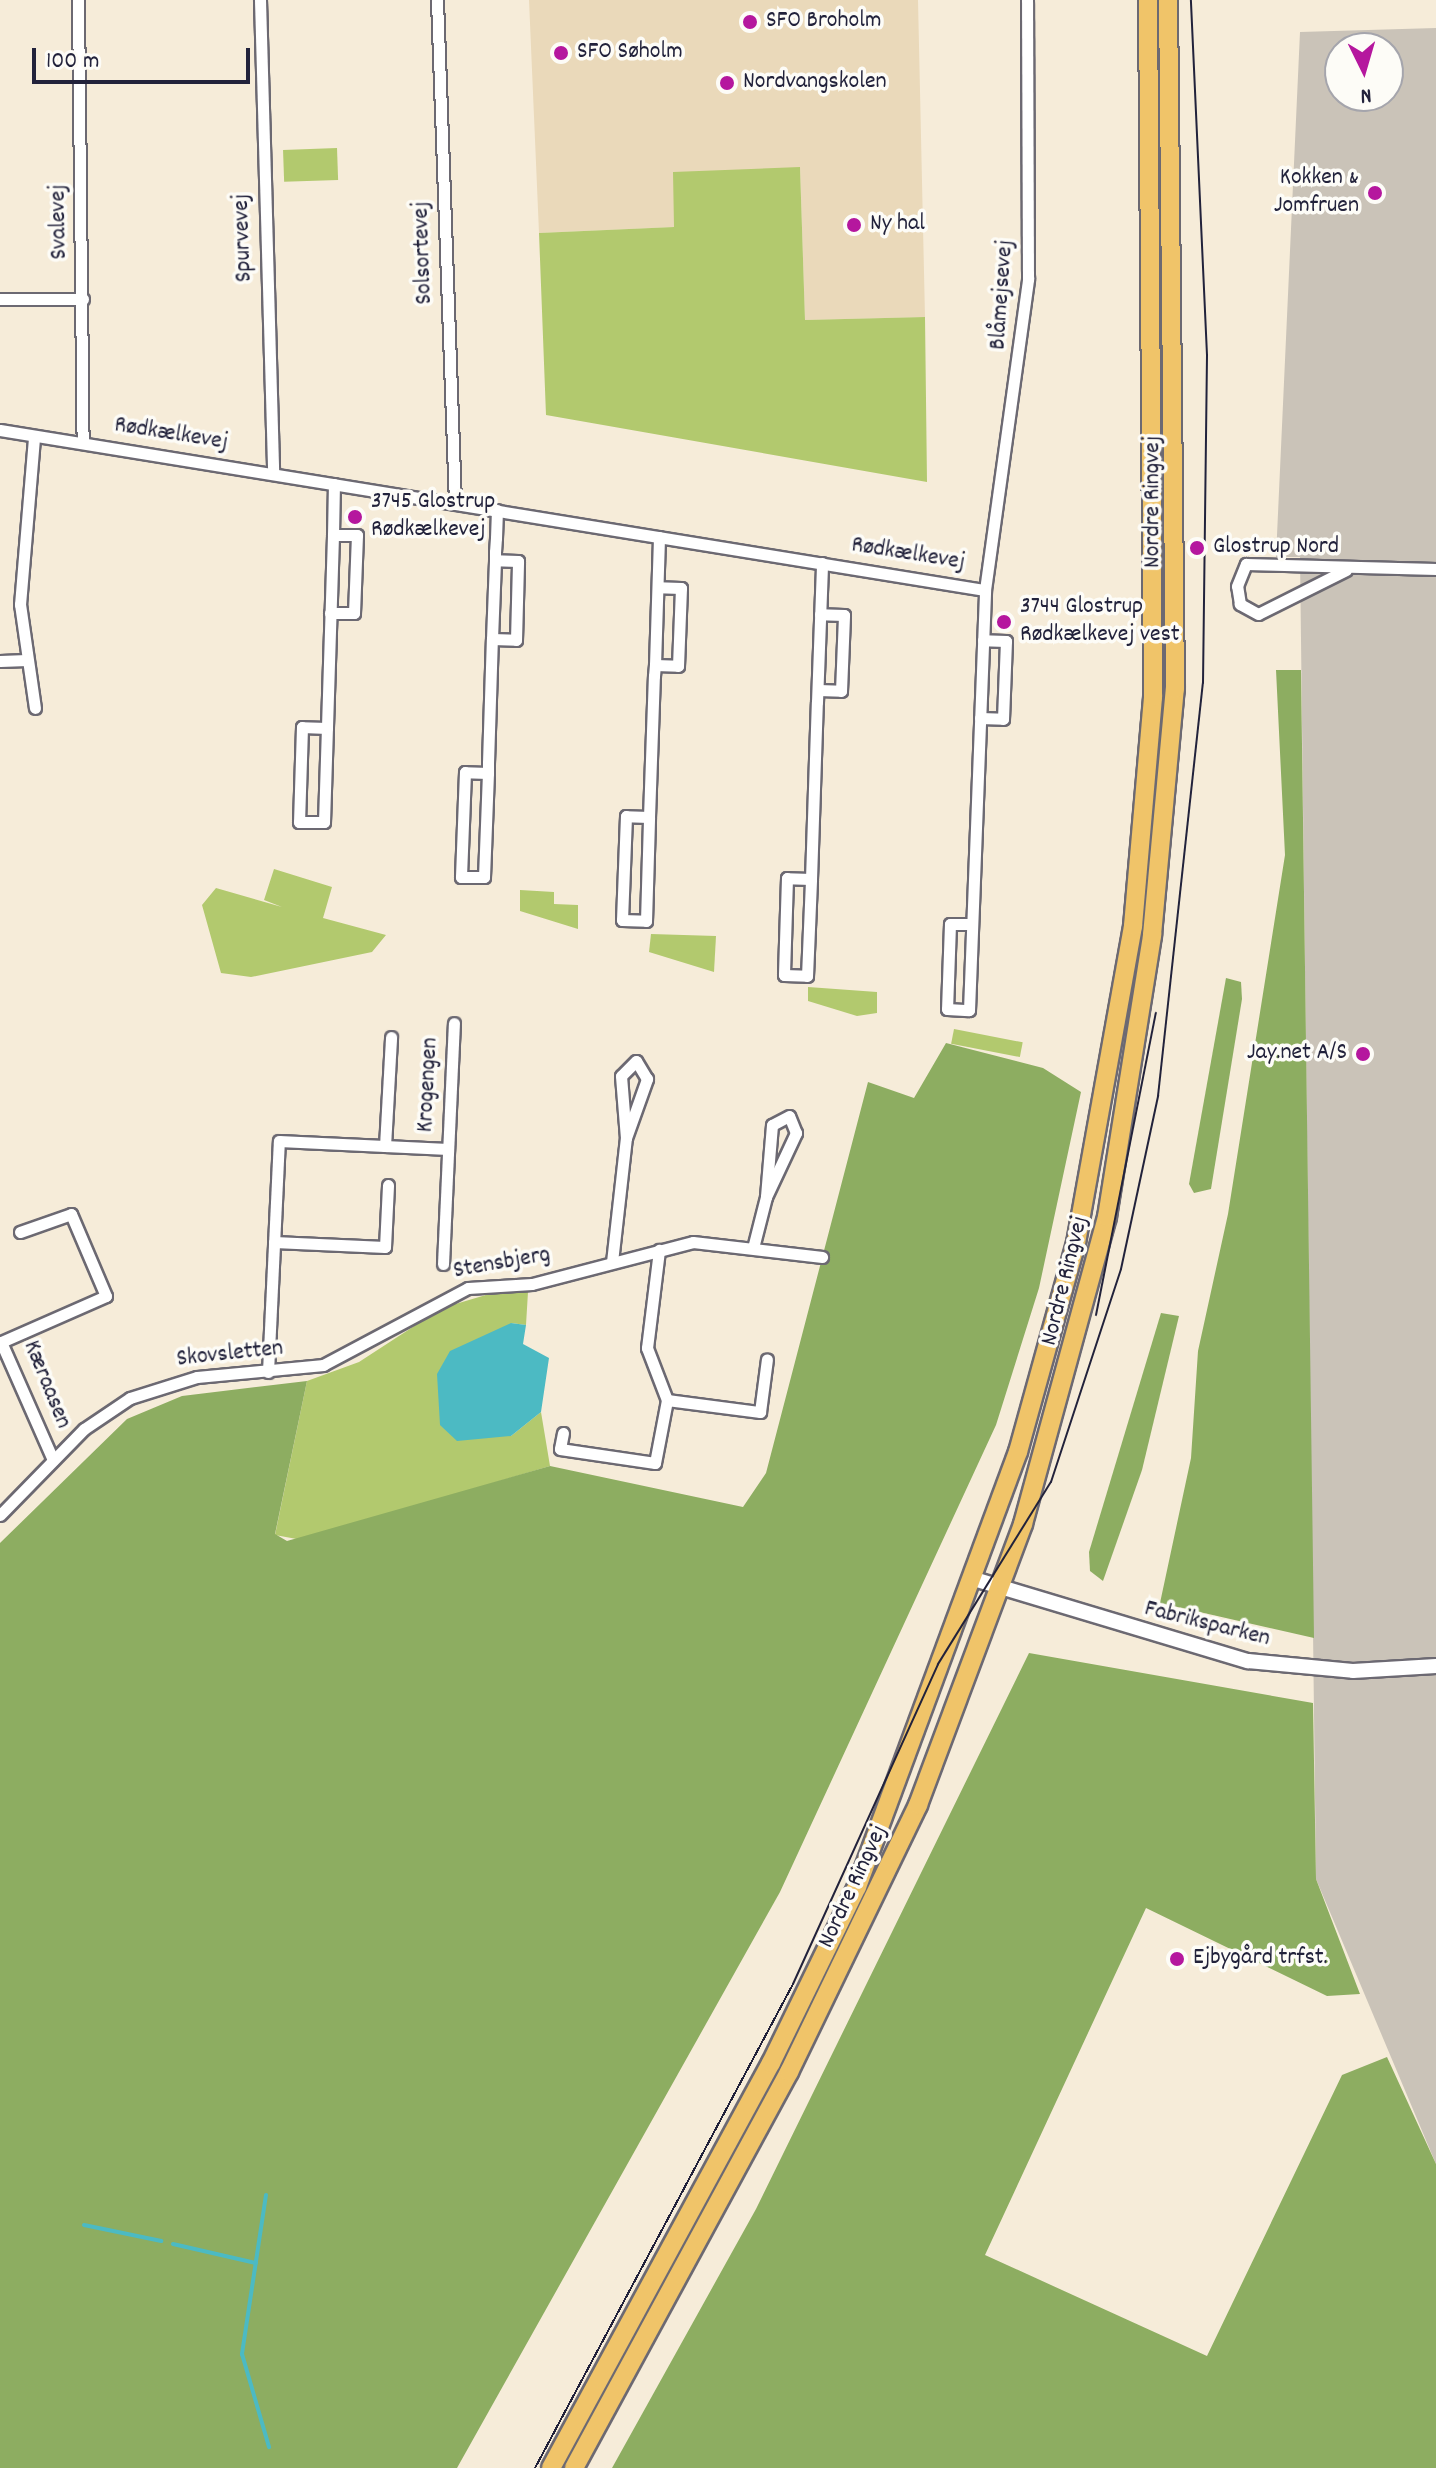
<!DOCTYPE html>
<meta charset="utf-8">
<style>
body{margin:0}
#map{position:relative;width:1436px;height:2468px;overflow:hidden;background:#f6ecd9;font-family:Dekko,sans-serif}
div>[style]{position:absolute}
.built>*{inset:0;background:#ead9ba}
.industrial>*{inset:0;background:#cac3b8}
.green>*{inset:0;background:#b2c96e;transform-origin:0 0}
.forest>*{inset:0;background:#8dad61}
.water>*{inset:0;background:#4cbac3}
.stream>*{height:4px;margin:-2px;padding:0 2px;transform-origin:2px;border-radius:2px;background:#4cbac3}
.roads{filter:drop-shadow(2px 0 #6c6972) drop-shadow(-2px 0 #6c6972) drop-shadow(0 2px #6c6972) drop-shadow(0 -2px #6c6972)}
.minor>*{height:11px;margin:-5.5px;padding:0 5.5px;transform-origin:5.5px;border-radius:5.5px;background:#fff}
.tertiary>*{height:14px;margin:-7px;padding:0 7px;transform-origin:7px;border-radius:7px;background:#fff}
.primary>*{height:18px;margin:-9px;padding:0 9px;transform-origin:9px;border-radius:9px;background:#f0c469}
.tram>*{height:2px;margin:-1px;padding:0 1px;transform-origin:1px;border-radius:1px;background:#22223b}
.dots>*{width:22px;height:22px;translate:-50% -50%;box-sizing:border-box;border:4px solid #fdfcf7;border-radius:50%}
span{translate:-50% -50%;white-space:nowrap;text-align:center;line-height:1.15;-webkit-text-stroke:7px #fdfcf7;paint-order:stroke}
.poi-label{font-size:24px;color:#22223b}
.left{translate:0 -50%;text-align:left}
.right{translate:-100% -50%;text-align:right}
.street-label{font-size:24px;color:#22223b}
.north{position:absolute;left:1324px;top:32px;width:80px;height:80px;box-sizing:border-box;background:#fdfcf7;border:2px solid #a5a5ac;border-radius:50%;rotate:175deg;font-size:22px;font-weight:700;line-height:32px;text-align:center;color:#22223b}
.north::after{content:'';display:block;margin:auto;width:28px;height:36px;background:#b5179e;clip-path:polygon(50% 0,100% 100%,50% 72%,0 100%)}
.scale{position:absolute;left:32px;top:48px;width:218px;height:36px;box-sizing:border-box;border:4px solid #22223b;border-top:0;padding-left:10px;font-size:24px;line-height:28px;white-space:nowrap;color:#22223b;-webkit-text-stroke:6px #fdfcf7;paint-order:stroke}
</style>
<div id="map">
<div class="built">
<div style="clip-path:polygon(529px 0,918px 0,925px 317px,805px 320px,800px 167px,674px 227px,539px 233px)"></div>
</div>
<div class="industrial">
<div style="clip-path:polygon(evenodd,1436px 28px,1436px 2164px,1316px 1879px,1300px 557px,1276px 557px,1300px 32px,1436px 28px,1340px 48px,1388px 48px,1388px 96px,1340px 96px,1340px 48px)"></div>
</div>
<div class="green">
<div style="left:337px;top:148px;width:32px;height:54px;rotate:88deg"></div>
<div style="clip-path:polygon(800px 167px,805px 320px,925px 317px,927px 482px,546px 415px,539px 233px,674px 227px,673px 172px)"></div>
<div style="clip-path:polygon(274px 869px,332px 887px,323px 918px,386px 935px,372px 952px,251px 977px,221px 973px,202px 905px,216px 888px,282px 907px,264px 900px)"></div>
<div style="clip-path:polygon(520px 890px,554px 892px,554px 904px,578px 905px,578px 929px,520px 911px)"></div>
<div style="clip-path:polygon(651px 934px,716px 936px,714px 972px,649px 952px)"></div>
<div style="clip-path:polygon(808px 987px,877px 992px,877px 1013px,857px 1016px,808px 1001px)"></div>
<div style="left:954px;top:1029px;width:70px;height:15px;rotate:11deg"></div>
<div style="clip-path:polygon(496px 1292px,528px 1292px,526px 1325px,511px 1323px,511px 1436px,541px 1412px,550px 1466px,302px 1540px,275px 1535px,307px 1381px,359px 1362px,442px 1308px)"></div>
</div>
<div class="forest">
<div style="clip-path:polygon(1276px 670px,1301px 670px,1314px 1638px,1160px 1603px,1191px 1458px,1198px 1351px,1228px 1214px,1285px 855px)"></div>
<div style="clip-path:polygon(1226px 978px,1241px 982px,1242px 999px,1211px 1189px,1194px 1193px,1189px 1184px)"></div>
<div style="clip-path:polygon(946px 1043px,1043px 1068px,1081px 1092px,1039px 1288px,996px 1425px,780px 1892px,457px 2468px,0 2468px,0 1543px,127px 1419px,182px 1396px,307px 1381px,275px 1534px,287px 1541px,550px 1466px,743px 1507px,766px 1473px,868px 1082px,914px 1098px)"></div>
<div style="clip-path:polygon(1161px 1313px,1179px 1316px,1142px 1470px,1103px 1581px,1090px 1571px,1089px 1552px)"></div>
<div style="clip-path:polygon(1029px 1653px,1313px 1703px,1316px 1879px,1360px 1994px,1327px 1996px,1146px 1908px,985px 2255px,1207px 2356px,1342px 2075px,1387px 2057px,1436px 2164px,1436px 2468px,612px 2468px,756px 2209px)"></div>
</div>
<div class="water">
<div style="clip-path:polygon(511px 1323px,526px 1325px,523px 1344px,549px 1358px,541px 1412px,511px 1436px,457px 1441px,440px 1425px,437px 1374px,450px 1351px)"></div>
</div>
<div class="stream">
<div style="left:266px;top:2195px;width:161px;rotate:98.6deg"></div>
<div style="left:242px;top:2354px;width:97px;rotate:73.8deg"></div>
<div style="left:84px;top:2225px;width:79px;rotate:11.7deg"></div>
<div style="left:173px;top:2244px;width:85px;rotate:12.9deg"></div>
</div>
<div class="roads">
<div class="minor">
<div style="left:78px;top:0;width:443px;rotate:89.4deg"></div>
<div style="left:260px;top:0;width:474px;rotate:88.4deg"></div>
<div style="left:437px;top:0;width:504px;rotate:87.95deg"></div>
<div style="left:0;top:299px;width:83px"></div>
<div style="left:0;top:430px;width:998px;rotate:9.23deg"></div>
<div style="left:34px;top:438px;width:167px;rotate:94.8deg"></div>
<div style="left:20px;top:604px;width:105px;rotate:81.8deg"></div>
<div style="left:1346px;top:570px;width:98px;rotate:153.4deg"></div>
<div style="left:1258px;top:614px;width:21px;rotate:-151deg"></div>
<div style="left:1240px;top:604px;width:18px;rotate:-99deg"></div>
<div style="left:1237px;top:586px;width:24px;rotate:-68deg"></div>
<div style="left:1246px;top:564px;width:190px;rotate:1.5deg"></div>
<div style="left:330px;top:613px;width:24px"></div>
<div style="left:354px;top:613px;width:78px;rotate:-87.8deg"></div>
<div style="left:357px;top:535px;width:24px;rotate:180deg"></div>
<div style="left:492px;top:639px;width:24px;rotate:2deg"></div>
<div style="left:516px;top:640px;width:79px;rotate:-88.5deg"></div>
<div style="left:518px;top:561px;width:23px;rotate:-178deg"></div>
<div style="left:0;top:661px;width:27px;rotate:-2deg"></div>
<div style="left:655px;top:665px;width:23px;rotate:2deg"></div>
<div style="left:678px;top:666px;width:78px;rotate:-87.8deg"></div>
<div style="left:681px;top:588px;width:23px;rotate:-178deg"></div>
<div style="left:818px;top:690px;width:23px;rotate:2deg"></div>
<div style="left:841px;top:691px;width:76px;rotate:-87.7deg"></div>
<div style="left:844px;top:615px;width:24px;rotate:-178deg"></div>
<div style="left:980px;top:718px;width:23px;rotate:2deg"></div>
<div style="left:1003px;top:719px;width:78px;rotate:-87.8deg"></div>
<div style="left:1006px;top:641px;width:23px;rotate:-178deg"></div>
<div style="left:327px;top:728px;width:25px;rotate:-178deg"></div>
<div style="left:302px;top:727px;width:95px;rotate:91.8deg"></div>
<div style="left:299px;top:822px;width:25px"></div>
<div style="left:324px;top:822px;width:287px;rotate:-88.2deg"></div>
<div style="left:333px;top:535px;width:51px;rotate:-88.9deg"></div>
<div style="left:488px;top:773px;width:23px;rotate:-178deg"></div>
<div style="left:465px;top:772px;width:105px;rotate:92.2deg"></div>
<div style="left:461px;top:877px;width:23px"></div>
<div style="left:484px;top:877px;width:104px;rotate:-87.8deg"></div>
<div style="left:488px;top:773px;width:10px;rotate:-90deg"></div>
<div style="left:488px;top:763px;width:124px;rotate:-88.2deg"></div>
<div style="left:492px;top:639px;width:79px;rotate:-87.8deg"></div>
<div style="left:495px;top:560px;width:8px;rotate:-90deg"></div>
<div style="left:495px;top:552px;width:14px;rotate:-86deg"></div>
<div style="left:496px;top:538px;width:28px;rotate:-88deg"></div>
<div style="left:649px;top:817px;width:23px;rotate:-178deg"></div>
<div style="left:626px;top:816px;width:104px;rotate:92.2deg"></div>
<div style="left:622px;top:920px;width:24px;rotate:2deg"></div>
<div style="left:646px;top:921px;width:104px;rotate:-88.3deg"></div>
<div style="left:649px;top:817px;width:141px;rotate:-88deg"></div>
<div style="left:654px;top:676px;width:11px;rotate:-85deg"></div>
<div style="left:655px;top:665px;width:128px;rotate:-88.2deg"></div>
<div style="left:811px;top:879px;width:24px;rotate:-178deg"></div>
<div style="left:787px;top:878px;width:97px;rotate:91.8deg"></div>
<div style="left:784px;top:975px;width:23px;rotate:2deg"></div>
<div style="left:807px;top:976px;width:97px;rotate:-87.6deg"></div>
<div style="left:811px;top:879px;width:177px;rotate:-88.1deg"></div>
<div style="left:817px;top:702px;width:139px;rotate:-87.9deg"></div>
<div style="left:972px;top:924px;width:22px;rotate:180deg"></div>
<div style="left:950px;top:924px;width:85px;rotate:92deg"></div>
<div style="left:947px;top:1009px;width:22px;rotate:3deg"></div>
<div style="left:969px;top:1010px;width:420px;rotate:-87.8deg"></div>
<div style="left:985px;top:590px;width:314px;rotate:-82.1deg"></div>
<div style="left:1028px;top:279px;width:279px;rotate:-90.2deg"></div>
<div style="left:385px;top:1146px;width:109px;rotate:-86.8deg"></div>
<div style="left:20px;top:1232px;width:54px;rotate:-19.4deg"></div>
<div style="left:71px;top:1214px;width:89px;rotate:66.9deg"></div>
<div style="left:106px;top:1296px;width:115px;rotate:156.3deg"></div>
<div style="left:1px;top:1342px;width:129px;rotate:66.2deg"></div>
<div style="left:274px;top:1242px;width:111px;rotate:2.6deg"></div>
<div style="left:385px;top:1247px;width:62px;rotate:-87.2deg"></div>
<div style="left:753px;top:1248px;width:53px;rotate:-75.7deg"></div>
<div style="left:766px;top:1197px;width:71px;rotate:-64.9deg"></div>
<div style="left:796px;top:1133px;width:18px;rotate:-112deg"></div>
<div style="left:789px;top:1116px;width:19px;rotate:152deg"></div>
<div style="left:772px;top:1125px;width:72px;rotate:94.8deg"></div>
<div style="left:612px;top:1262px;width:125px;rotate:-83.6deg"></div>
<div style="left:626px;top:1138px;width:63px;rotate:-70.4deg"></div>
<div style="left:647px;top:1079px;width:21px;rotate:-121deg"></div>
<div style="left:636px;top:1061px;width:21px;rotate:135deg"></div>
<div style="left:621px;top:1076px;width:62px;rotate:85.4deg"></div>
<div style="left:443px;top:1264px;width:241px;rotate:-87.4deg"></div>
<div style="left:268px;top:1372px;width:231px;rotate:-87.3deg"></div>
<div style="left:279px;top:1141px;width:169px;rotate:2.7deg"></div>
<div style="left:667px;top:1400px;width:94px;rotate:7.4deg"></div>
<div style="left:760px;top:1412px;width:53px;rotate:-82.5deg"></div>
<div style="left:563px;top:1433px;width:16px;rotate:101deg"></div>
<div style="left:560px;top:1449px;width:96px;rotate:8.4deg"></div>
<div style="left:655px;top:1463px;width:64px;rotate:-79.2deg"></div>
<div style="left:667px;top:1400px;width:56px;rotate:-111deg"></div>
<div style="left:647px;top:1348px;width:99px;rotate:-83deg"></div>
<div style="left:0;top:1515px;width:120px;rotate:-45.7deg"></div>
<div style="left:84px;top:1429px;width:55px;rotate:-34deg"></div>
<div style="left:130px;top:1398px;width:70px;rotate:-17.4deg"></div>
<div style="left:197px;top:1377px;width:127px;rotate:-5.4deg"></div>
<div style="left:323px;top:1365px;width:164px;rotate:-28deg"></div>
<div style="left:468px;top:1288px;width:64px;rotate:-3.6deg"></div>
<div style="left:532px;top:1284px;width:166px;rotate:-14.6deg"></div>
<div style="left:693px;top:1242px;width:130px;rotate:6.6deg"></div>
</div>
<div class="tertiary">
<div style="left:974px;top:1579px;width:286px;rotate:16.7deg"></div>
<div style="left:1248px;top:1661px;width:105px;rotate:5.4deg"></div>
<div style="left:1353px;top:1671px;width:83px;rotate:-3.4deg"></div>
</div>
<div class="primary">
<div style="left:551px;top:2468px;width:461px;rotate:-61.5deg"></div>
<div style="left:771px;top:2063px;width:196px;rotate:-64deg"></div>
<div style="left:857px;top:1887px;width:464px;rotate:-69.7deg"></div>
<div style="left:1018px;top:1452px;width:217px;rotate:-74.5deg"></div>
<div style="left:1076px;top:1243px;width:322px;rotate:-79.8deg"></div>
<div style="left:1133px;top:926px;width:230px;rotate:-85deg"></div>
<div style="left:1153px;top:697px;width:697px;rotate:-90.41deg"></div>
<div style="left:574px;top:2468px;width:451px;rotate:-61.5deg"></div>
<div style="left:789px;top:2072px;width:297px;rotate:-64.2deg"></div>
<div style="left:918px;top:1805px;width:300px;rotate:-69.5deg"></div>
<div style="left:1023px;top:1524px;width:318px;rotate:-74.7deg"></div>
<div style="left:1107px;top:1217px;width:286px;rotate:-80.9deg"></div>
<div style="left:1152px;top:935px;width:247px;rotate:-84.7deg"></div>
<div style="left:1175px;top:689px;width:689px;rotate:-90.58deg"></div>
</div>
</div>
<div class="tram">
<div style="left:1096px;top:1315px;width:308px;rotate:-78.8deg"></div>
<div style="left:535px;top:2468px;width:548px;rotate:-61.94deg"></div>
<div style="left:793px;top:1984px;width:351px;rotate:-65.6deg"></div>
<div style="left:938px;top:1664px;width:214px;rotate:-58.2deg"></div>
<div style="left:1051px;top:1482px;width:224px;rotate:-71.8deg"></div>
<div style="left:1121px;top:1269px;width:177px;rotate:-77.9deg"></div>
<div style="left:1158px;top:1096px;width:415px;rotate:-83.8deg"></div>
<div style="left:1203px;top:683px;width:328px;rotate:-89.3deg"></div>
<div style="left:1207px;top:355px;width:355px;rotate:-92.6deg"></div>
</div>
<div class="dots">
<div style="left:750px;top:22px;background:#b5179e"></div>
<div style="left:561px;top:53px;background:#b5179e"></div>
<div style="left:727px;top:83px;background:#b5179e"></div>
<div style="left:1375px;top:193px;background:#b5179e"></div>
<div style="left:854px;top:225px;background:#b5179e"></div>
<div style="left:355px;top:517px;background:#b5179e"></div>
<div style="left:1197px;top:548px;background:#b5179e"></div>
<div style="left:1004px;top:622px;background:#b5179e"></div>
<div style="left:1363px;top:1054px;background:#b5179e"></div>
<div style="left:1177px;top:1959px;background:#b5179e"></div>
</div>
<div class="poi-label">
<span class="left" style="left:766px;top:22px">SFO Broholm</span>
<span class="left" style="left:577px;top:53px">SFO Søholm</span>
<span class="left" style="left:743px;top:83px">Nordvangskolen</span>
<span class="right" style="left:1359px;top:193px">Kokken &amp;<br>Jomfruen</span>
<span class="left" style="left:870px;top:225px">Ny hal</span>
<span class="left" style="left:371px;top:517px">3745 Glostrup<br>Rødkælkevej</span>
<span class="left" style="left:1213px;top:548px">Glostrup Nord</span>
<span class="left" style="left:1020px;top:622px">3744 Glostrup<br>Rødkælkevej vest</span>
<span class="right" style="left:1347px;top:1054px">Jay.net A/S</span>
<span class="left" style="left:1193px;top:1959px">Ejbygård trfst.</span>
</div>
<div class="street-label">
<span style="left:60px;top:222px;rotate:-91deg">Svalevej</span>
<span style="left:244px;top:238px;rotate:-92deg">Spurvevej</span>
<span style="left:424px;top:253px;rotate:-92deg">Solsortevej</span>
<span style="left:1003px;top:295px;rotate:-86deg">Blåmejsevej</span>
<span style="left:171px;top:435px;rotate:9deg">Rødkælkevej</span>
<span style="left:1154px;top:502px;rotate:-90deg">Nordre Ringvej</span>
<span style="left:908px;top:555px;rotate:9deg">Rødkælkevej</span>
<span style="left:429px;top:1085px;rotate:-87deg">Krogengen</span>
<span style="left:502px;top:1264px;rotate:-10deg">Stensbjerg</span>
<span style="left:1066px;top:1281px;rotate:-76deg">Nordre Ringvej</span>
<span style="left:230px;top:1355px;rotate:-6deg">Skovsletten</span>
<span style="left:46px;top:1385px;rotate:68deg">Kæraasen</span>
<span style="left:1207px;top:1625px;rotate:14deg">Fabriksparken</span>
<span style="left:854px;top:1887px;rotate:-65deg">Nordre Ringvej</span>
</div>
<div class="north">N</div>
<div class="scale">100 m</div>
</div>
